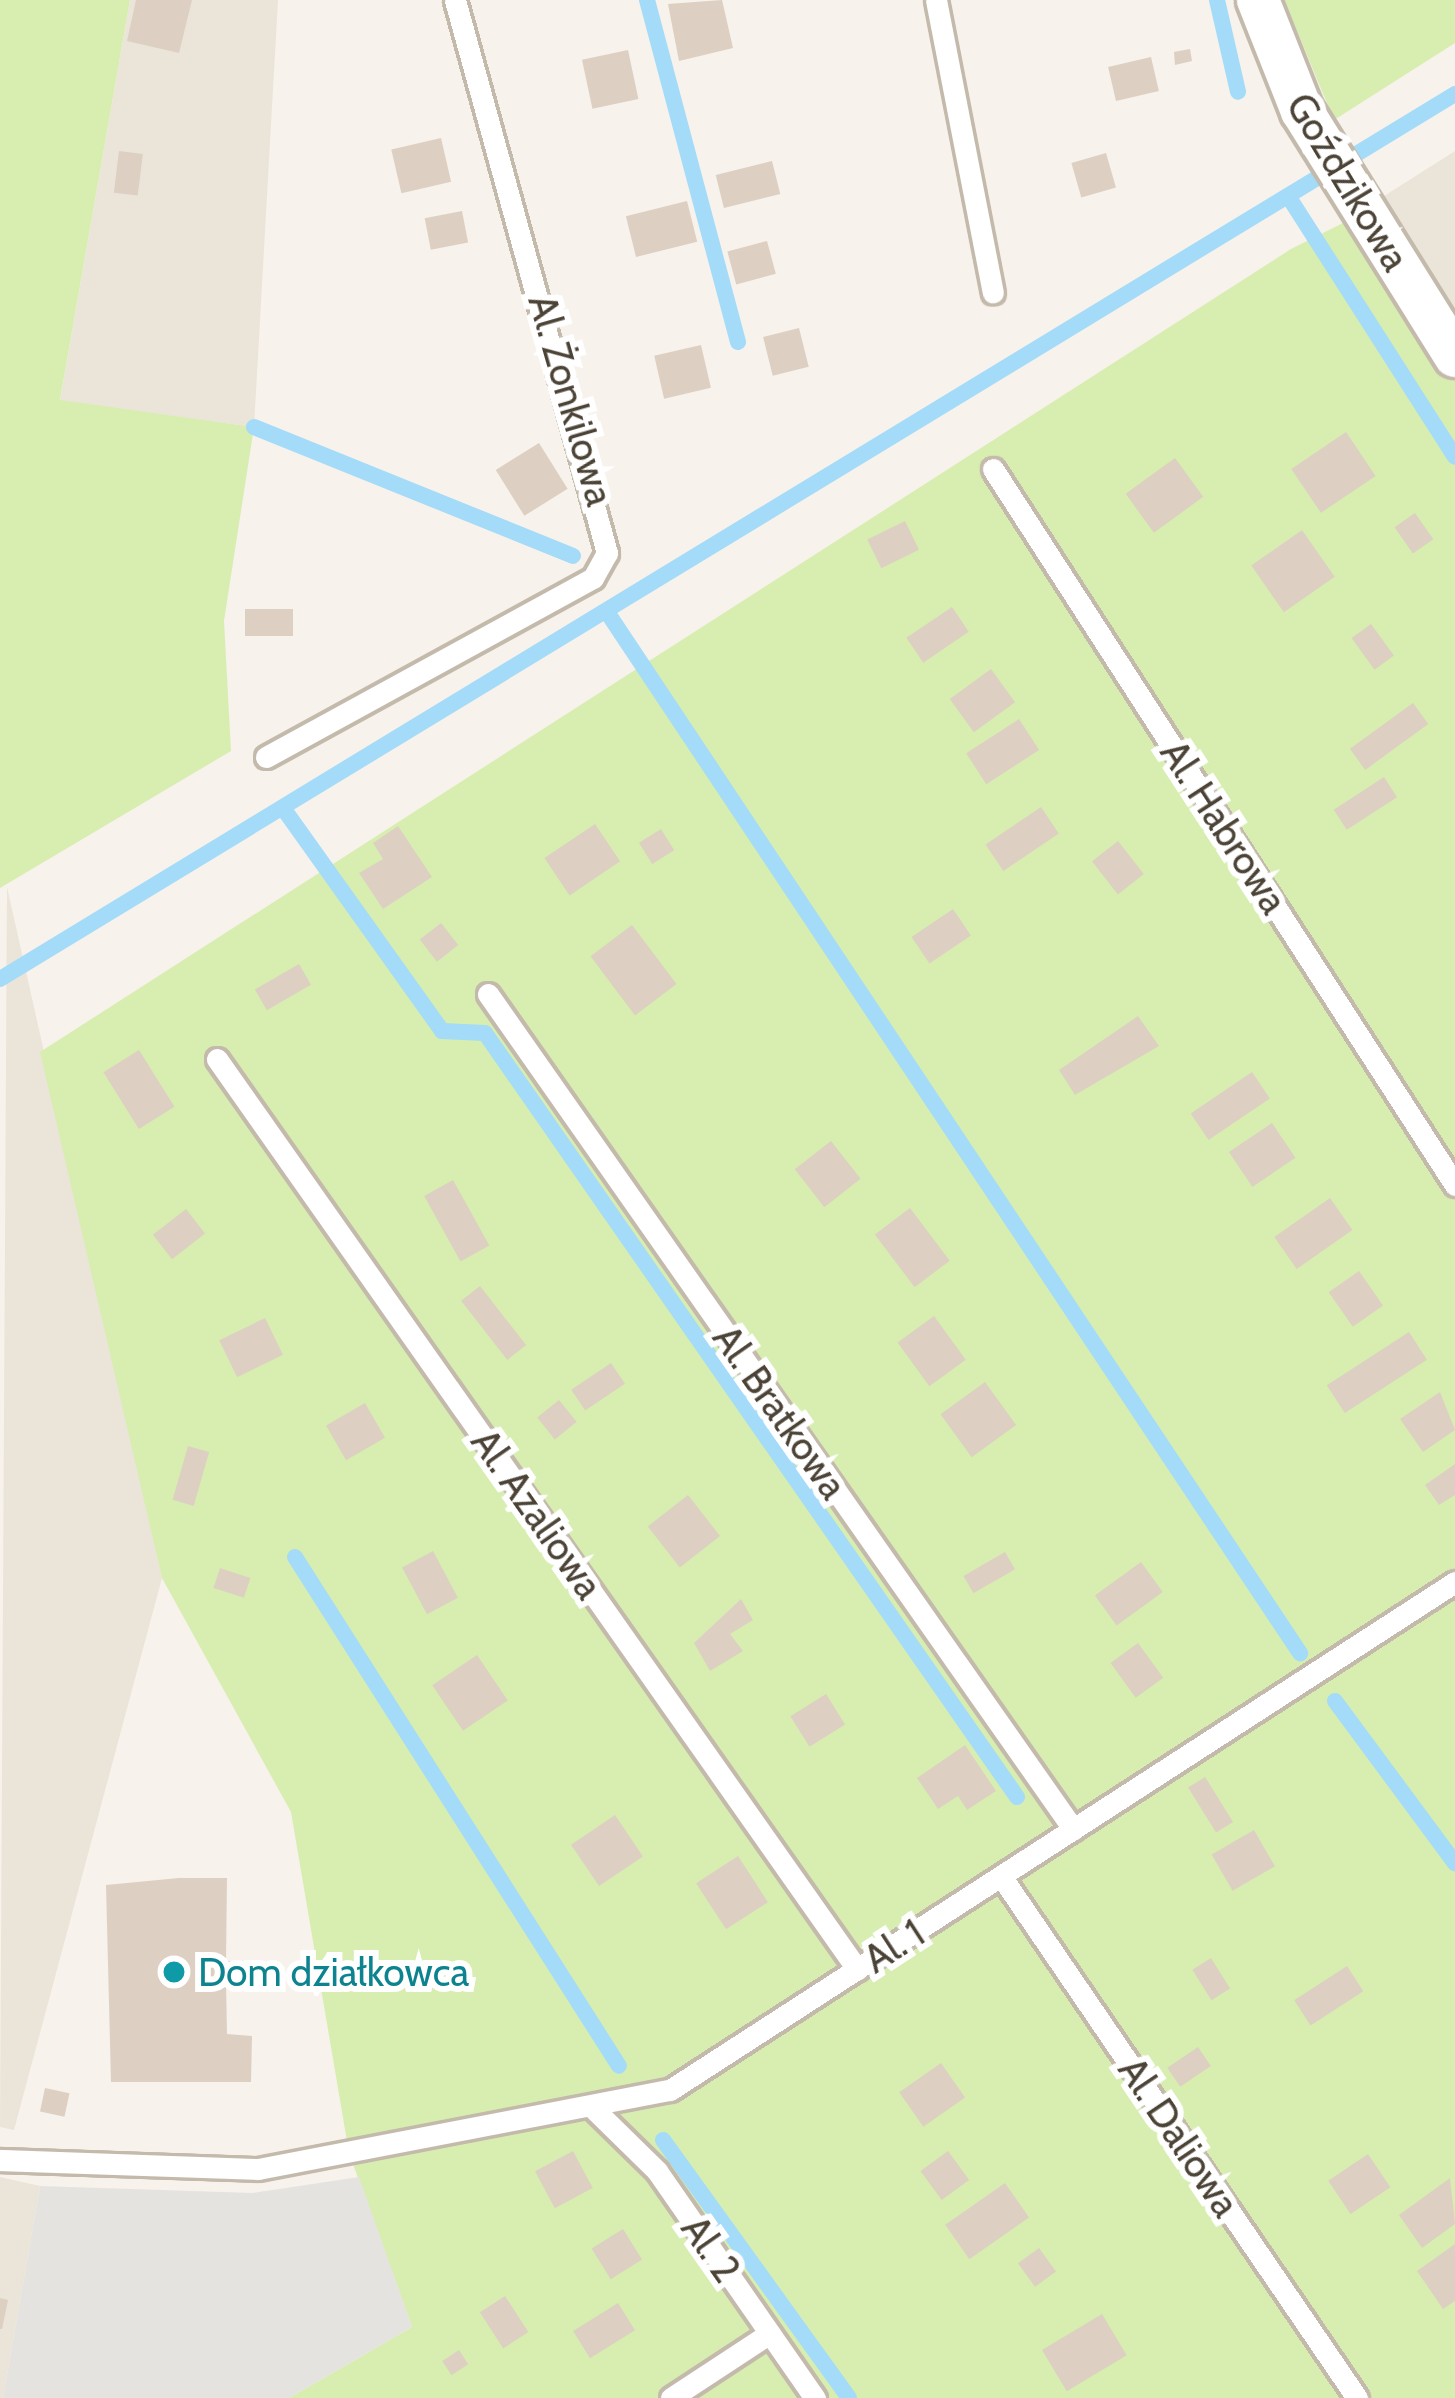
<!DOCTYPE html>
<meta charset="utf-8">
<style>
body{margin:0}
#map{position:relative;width:1455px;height:2398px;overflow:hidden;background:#f7f2eb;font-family:Cabin,sans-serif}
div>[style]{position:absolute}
.residential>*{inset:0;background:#ebe4d9}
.green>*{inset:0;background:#d7eeb0}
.parking>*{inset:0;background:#e5e3e0}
.stream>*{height:16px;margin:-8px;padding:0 8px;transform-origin:8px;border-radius:8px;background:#a3dbf8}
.building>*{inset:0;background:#ddd0c2;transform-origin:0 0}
.roads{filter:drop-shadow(3px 0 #c4baac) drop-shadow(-3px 0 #c4baac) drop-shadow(0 3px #c4baac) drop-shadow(0 -3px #c4baac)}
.lane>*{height:21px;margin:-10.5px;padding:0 10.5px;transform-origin:10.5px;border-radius:10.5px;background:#fff}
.street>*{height:42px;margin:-21px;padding:0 21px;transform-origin:21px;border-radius:21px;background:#fff}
.dots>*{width:33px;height:33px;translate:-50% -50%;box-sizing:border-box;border:6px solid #fff;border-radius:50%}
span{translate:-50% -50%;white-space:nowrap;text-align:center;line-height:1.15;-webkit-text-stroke:12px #fff;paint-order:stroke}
.street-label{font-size:39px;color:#4c4337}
.culture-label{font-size:39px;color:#0d838f}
.left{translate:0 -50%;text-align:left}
</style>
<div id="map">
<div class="residential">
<div style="clip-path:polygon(130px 0,278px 0,254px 427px,60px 401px)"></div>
<div style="clip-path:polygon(1455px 151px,1455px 338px,1370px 205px)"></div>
<div style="clip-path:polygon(7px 887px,162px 1578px,14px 2130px,0 2127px)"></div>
<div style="clip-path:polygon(0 2177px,40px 2186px,3px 2398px,0 2398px)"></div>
</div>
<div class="green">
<div style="clip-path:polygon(0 0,130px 0,60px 400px,254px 427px,224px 621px,231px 751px,0 888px)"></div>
<div style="clip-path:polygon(1284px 0,1455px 0,1455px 43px,1334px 120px)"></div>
<div style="clip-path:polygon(1365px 212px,1455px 355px,1455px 2398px,289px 2398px,412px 2327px,349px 2153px,291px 1812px,162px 1578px,40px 1052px,1291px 249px)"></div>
</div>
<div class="parking">
<div style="clip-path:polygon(359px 2177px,412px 2327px,289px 2398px,3px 2398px,40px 2186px,253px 2193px)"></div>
</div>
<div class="stream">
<div style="left:647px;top:0;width:354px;rotate:75.1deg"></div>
<div style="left:1217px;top:0;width:94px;rotate:77.1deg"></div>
<div style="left:1290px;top:199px;width:306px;rotate:57.4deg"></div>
<div style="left:254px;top:427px;width:344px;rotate:22deg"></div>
<div style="left:607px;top:612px;width:1251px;rotate:56.35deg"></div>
<div style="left:283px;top:808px;width:274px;rotate:54.5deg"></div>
<div style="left:442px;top:1031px;width:43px;rotate:2.7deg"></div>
<div style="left:485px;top:1033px;width:931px;rotate:55.15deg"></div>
<div style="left:0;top:979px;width:1703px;rotate:-31.31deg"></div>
<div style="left:295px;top:1557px;width:603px;rotate:57.52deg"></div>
<div style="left:1335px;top:1701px;width:202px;rotate:53.5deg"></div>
<div style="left:663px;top:2140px;width:318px;rotate:54.2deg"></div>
</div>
<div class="building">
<div style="clip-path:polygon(136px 0,192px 0,179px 53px,127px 41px)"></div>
<div style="clip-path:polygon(722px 0,733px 48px,679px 61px,668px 4px)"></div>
<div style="clip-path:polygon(1190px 49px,1192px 61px,1175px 65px,1174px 52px)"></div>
<div style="left:628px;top:50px;width:50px;height:47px;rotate:78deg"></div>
<div style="left:1151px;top:57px;width:35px;height:44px;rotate:77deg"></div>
<div style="left:441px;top:138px;width:45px;height:51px;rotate:77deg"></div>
<div style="left:119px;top:151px;width:24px;height:42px;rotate:7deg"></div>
<div style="left:1106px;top:153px;width:36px;height:36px;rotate:74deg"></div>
<div style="left:772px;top:161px;width:34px;height:58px;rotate:76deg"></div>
<div style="left:687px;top:201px;width:42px;height:63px;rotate:76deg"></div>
<div style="left:462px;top:211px;width:32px;height:38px;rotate:79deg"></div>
<div style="left:767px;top:241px;width:34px;height:41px;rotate:75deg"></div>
<div style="left:799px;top:328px;width:40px;height:37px;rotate:76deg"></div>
<div style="left:701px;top:345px;width:44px;height:48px;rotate:77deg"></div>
<div style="left:1346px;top:432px;width:53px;height:66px;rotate:56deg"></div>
<div style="left:539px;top:443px;width:54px;height:51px;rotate:58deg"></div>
<div style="left:1175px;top:458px;width:48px;height:61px;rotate:54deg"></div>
<div style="left:1415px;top:513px;width:32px;height:25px;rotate:55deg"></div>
<div style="left:905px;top:521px;width:32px;height:42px;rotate:64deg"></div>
<div style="left:1302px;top:530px;width:57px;height:62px;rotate:55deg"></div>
<div style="left:952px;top:607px;width:30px;height:55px;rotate:56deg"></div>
<div style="left:245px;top:609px;width:48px;height:27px"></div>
<div style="left:1371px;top:624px;width:39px;height:24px;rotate:54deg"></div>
<div style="left:991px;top:669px;width:41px;height:51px;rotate:54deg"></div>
<div style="left:1413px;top:703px;width:26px;height:78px;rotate:54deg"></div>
<div style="left:1019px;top:719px;width:37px;height:63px;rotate:57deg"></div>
<div style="left:1384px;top:777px;width:24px;height:60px;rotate:57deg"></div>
<div style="left:1041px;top:807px;width:32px;height:67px;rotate:56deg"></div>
<div style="left:595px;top:824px;width:45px;height:61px;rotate:56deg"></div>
<div style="clip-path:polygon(398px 826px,432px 877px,383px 909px,359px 873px,383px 859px,373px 843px)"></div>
<div style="left:661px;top:829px;width:25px;height:26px;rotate:58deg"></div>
<div style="left:1118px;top:841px;width:42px;height:33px;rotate:52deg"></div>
<div style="left:953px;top:909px;width:32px;height:50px;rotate:56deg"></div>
<div style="left:441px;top:923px;width:28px;height:27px;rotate:52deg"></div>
<div style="left:632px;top:925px;width:74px;height:52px;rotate:53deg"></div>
<div style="left:299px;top:964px;width:24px;height:51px;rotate:60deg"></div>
<div style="clip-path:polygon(1138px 1016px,1159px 1046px,1075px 1095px,1059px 1070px)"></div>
<div style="left:139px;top:1050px;width:67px;height:42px;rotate:58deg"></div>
<div style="left:1252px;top:1072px;width:32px;height:74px;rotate:56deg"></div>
<div style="left:1272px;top:1123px;width:42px;height:52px;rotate:56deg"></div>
<div style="left:831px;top:1141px;width:48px;height:46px;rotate:52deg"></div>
<div style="left:453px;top:1180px;width:75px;height:33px;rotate:61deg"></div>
<div style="left:1330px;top:1198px;width:39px;height:68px;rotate:55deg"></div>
<div style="left:910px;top:1208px;width:66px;height:44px;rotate:53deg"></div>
<div style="left:186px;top:1209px;width:31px;height:42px;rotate:52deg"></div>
<div style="left:1359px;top:1271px;width:42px;height:37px;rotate:55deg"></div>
<div style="left:480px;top:1286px;width:75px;height:24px;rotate:52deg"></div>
<div style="left:934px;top:1316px;width:54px;height:45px;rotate:54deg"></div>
<div style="left:265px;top:1318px;width:41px;height:51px;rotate:64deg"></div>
<div style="left:1409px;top:1332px;width:33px;height:98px;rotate:57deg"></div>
<div style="left:611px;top:1363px;width:25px;height:48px;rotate:56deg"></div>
<div style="left:985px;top:1382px;width:53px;height:55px;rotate:54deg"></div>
<div style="clip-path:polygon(1440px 1392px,1455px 1430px,1423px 1452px,1400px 1419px)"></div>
<div style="left:559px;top:1400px;width:28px;height:28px;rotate:51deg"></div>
<div style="left:365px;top:1403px;width:40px;height:45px;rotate:60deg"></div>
<div style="left:188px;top:1446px;width:22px;height:56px;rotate:16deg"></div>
<div style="clip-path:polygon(1455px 1464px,1455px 1495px,1439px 1505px,1425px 1485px)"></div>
<div style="left:688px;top:1495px;width:52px;height:51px;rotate:52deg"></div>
<div style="left:433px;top:1551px;width:53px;height:35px;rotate:62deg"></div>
<div style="left:1005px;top:1552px;width:20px;height:48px;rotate:60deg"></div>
<div style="left:1141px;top:1562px;width:37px;height:57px;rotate:54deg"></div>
<div style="left:220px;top:1568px;width:32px;height:21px;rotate:18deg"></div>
<div style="clip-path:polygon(741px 1599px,753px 1620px,730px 1634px,743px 1651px,710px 1671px,694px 1643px)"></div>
<div style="left:1138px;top:1643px;width:43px;height:34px;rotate:54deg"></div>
<div style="left:477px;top:1655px;width:55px;height:54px;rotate:56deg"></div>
<div style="left:826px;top:1694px;width:36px;height:42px;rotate:58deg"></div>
<div style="clip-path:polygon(965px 1745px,996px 1791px,967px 1810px,958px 1796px,938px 1809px,917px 1778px)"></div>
<div style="left:1205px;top:1777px;width:53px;height:20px;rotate:58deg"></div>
<div style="left:615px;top:1815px;width:50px;height:53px;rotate:56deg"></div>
<div style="left:1254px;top:1830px;width:42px;height:49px;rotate:60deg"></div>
<div style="left:738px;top:1856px;width:55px;height:50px;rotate:57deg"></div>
<div style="clip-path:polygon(179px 1878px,227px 1878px,226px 1961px,242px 1961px,242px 1982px,226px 1982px,227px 2034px,252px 2036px,251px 2082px,111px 2082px,106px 1885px)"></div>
<div style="left:1211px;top:1958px;width:36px;height:22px;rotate:58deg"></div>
<div style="left:1347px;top:1966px;width:30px;height:63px;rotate:57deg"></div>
<div style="left:1198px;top:2047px;width:23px;height:37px;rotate:56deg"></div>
<div style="left:941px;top:2063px;width:42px;height:51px;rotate:55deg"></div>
<div style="left:45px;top:2088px;width:25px;height:24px;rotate:12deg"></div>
<div style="left:573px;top:2151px;width:42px;height:43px;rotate:62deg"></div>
<div style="left:948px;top:2151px;width:36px;height:34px;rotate:54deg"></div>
<div style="left:1368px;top:2154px;width:40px;height:48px;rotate:56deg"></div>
<div style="clip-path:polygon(1450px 2178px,1455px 2224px,1422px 2248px,1399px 2215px)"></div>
<div style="left:1005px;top:2183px;width:42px;height:73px;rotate:55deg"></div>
<div style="left:623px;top:2229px;width:36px;height:37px;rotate:58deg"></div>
<div style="clip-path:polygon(1455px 2244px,1455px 2301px,1443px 2309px,1417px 2271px)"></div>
<div style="left:1039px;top:2248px;width:29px;height:26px;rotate:54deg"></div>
<div style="left:505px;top:2296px;width:43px;height:30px;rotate:57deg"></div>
<div style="clip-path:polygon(0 2298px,8px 2300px,2px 2329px,0 2329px)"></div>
<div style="left:618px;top:2303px;width:32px;height:53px;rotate:58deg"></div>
<div style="left:1102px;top:2314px;width:48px;height:70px;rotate:59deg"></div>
<div style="left:459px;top:2350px;width:17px;height:20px;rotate:57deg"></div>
</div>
<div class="roads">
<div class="lane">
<div style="left:936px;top:0;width:298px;rotate:79deg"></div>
<div style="left:993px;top:469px;width:852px;rotate:57.17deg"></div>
<div style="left:266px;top:757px;width:373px;rotate:-28.7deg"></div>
<div style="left:593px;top:578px;width:29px;rotate:-61deg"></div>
<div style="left:607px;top:553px;width:574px;rotate:-105.37deg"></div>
<div style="left:488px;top:994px;width:1020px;rotate:54.98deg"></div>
<div style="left:217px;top:1059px;width:1113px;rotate:54.88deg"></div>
<div style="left:1001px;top:1876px;width:632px;rotate:55.71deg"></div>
<div style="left:595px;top:2110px;width:87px;rotate:44.5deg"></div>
<div style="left:657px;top:2171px;width:277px;rotate:55.2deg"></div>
<div style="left:0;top:2160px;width:258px;rotate:2deg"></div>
<div style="left:258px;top:2169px;width:420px;rotate:-10.9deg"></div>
<div style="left:670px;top:2090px;width:935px;rotate:-32.91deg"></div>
<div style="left:671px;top:2398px;width:118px;rotate:-33.3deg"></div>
</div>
<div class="street">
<div style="left:1258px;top:0;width:119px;rotate:68.4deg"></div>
<div style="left:1302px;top:111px;width:289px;rotate:58deg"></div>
</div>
</div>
<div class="dots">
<div style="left:174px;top:1972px;background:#0f9aa8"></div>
</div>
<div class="street-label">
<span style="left:1348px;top:182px;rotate:59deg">Goździkowa</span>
<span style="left:571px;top:400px;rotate:74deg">Al. Żonkilowa</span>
<span style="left:1224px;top:827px;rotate:57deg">Al. Habrowa</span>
<span style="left:780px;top:1412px;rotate:55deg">Al. Bratkowa</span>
<span style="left:537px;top:1514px;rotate:55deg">Al. Azaliowa</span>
<span style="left:894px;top:1946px;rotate:-33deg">Al. 1</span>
<span style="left:1179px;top:2137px;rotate:56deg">Al. Daliowa</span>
<span style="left:711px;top:2249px;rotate:55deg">Al. 2</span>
</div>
<div class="culture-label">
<span class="left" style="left:198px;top:1972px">Dom działkowca</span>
</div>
</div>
